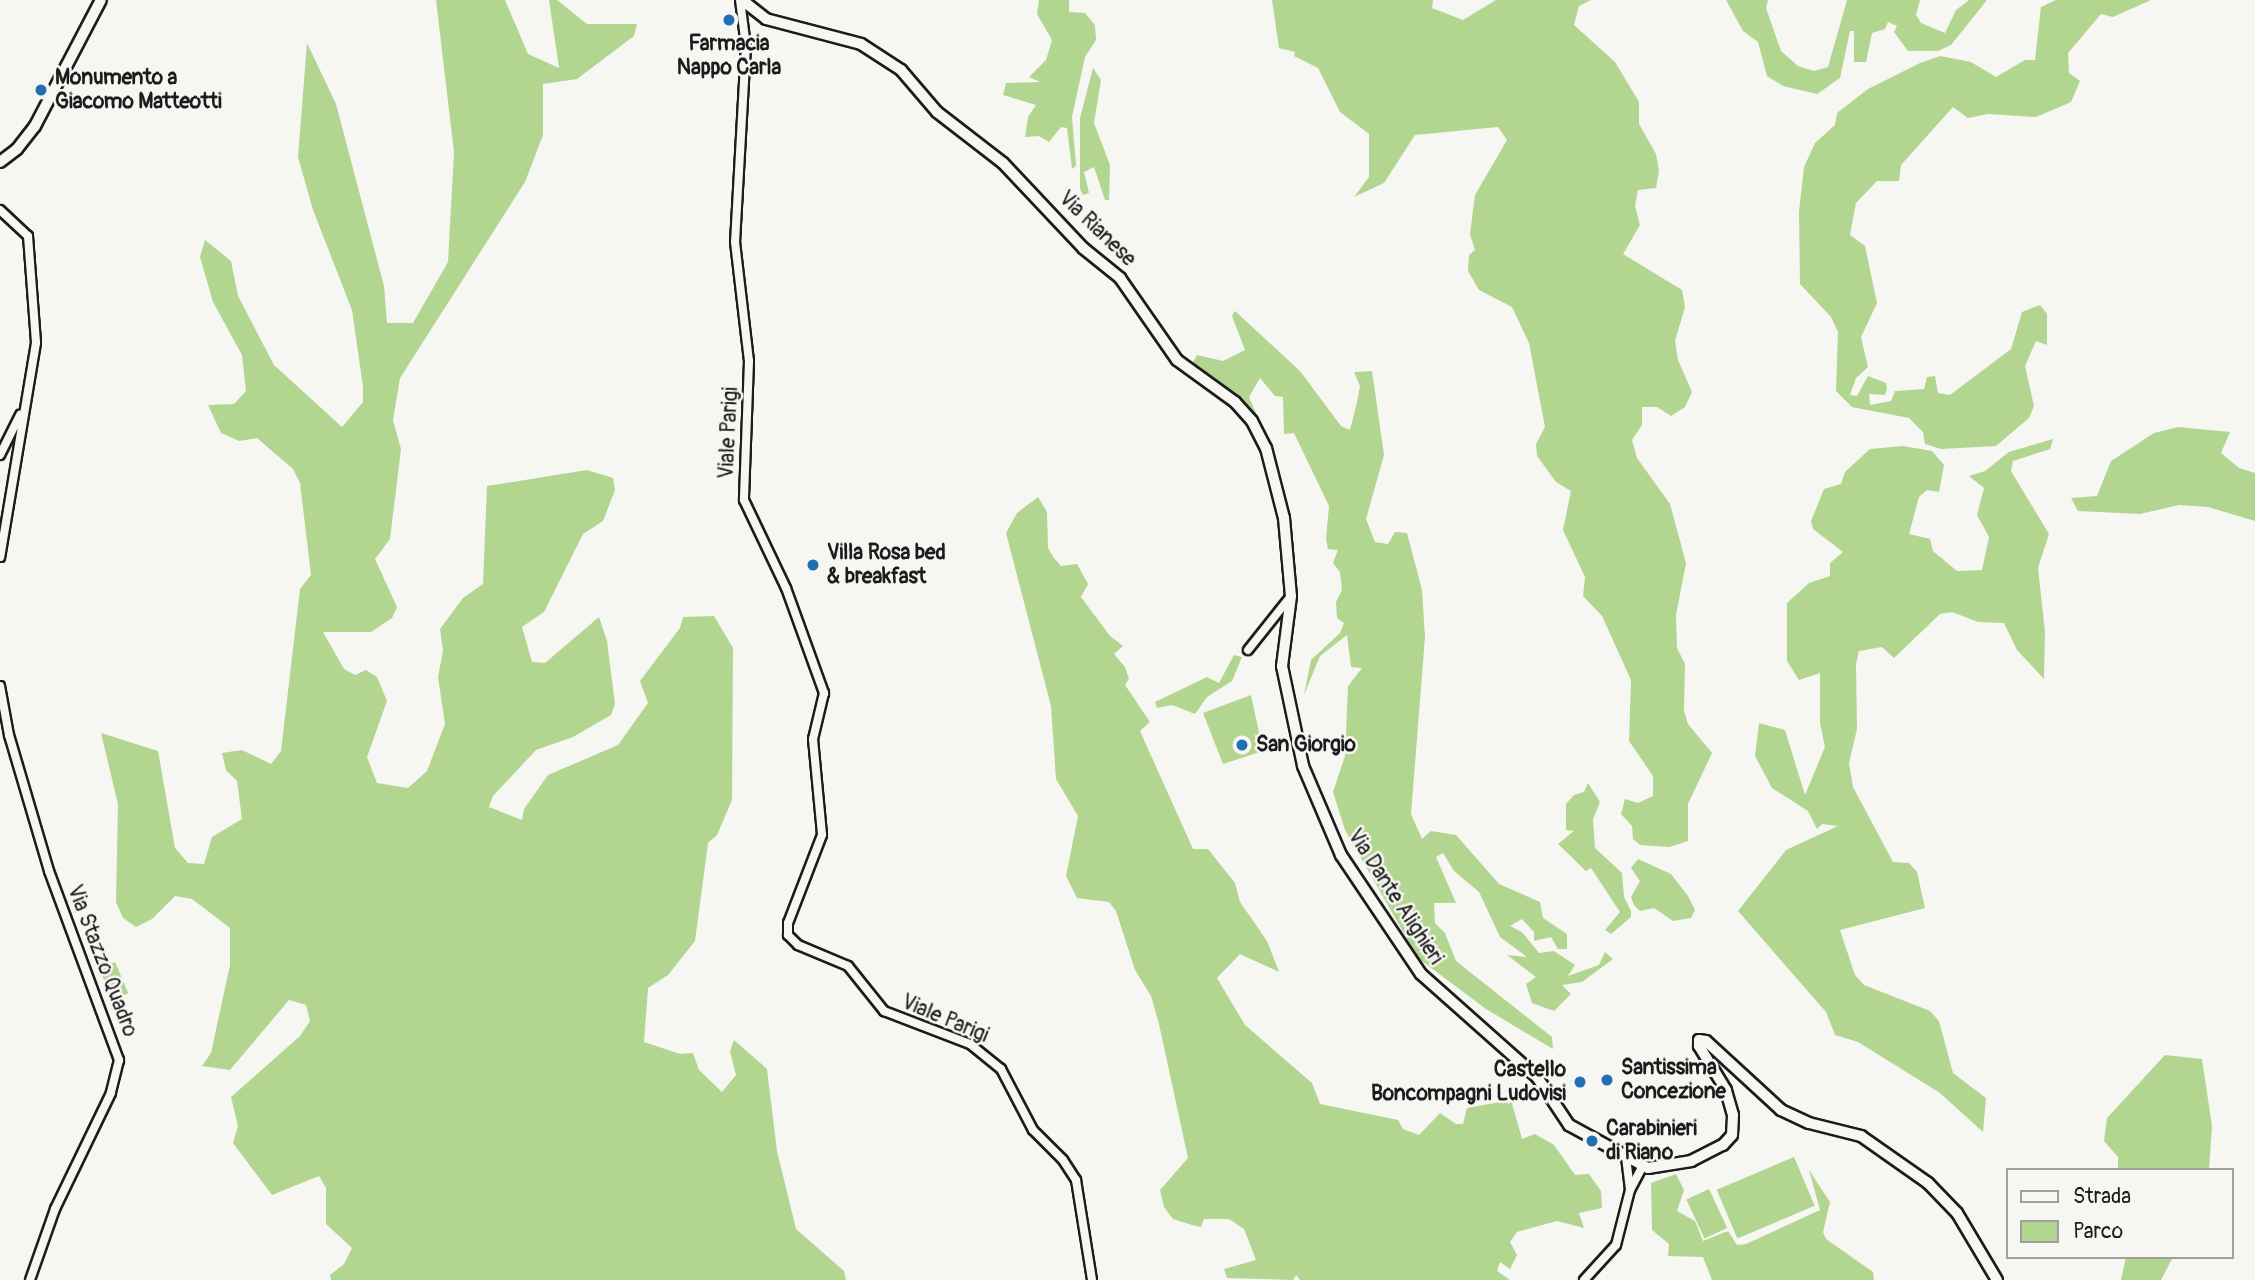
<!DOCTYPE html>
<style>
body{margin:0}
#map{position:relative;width:2255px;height:1280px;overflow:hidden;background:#f6f6f2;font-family:Pangolin,sans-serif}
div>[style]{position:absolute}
.green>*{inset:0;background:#b2d690;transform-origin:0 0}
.roads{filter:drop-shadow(2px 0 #1c1c1c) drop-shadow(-2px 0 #1c1c1c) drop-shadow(0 2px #1c1c1c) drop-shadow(0 -2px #1c1c1c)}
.minor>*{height:8px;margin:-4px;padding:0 4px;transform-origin:4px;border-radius:4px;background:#f6f6f2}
.major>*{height:10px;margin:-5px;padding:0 5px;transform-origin:5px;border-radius:5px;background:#f6f6f2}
.dots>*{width:19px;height:19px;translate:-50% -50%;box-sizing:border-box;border:4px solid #f6f6f2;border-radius:50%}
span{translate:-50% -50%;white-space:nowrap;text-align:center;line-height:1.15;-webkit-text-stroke:5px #f6f6f2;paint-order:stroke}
.poi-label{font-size:21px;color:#1c1c1c;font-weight:700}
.left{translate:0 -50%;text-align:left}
.right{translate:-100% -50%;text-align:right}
.street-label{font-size:21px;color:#1c1c1c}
.legend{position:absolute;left:2006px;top:1168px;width:228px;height:91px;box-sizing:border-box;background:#f6f6f2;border:2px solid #9f9f9c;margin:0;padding:9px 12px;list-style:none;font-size:21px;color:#1c1c1c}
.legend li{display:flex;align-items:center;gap:14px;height:35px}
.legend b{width:35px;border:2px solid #9f9f9c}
</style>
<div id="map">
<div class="green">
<div style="clip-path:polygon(436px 0,505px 0,528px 54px,559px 68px,549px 0,557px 0,587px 24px,637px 24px,634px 36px,577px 79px,543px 84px,543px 135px,525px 182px,400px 378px,393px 420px,401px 449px,390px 539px,375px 559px,397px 607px,392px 618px,371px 632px,323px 632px,344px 669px,355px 675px,366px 670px,377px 677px,387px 701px,367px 757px,377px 783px,408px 788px,427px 771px,445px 724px,438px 677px,443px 651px,440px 629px,463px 598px,483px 584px,487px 486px,587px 470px,613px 478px,615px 490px,603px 521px,583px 534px,544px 612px,522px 627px,532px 662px,545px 663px,599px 617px,607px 641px,615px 704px,611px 715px,573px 737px,536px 750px,493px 796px,489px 807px,522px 820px,524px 809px,548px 775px,618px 745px,648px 703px,640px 681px,680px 628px,683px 617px,714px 616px,733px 648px,732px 800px,717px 835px,708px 843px,695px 941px,668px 975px,648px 988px,644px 1042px,680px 1054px,693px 1053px,699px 1070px,722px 1092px,736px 1075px,730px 1051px,734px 1040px,767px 1069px,777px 1151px,796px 1229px,844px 1271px,846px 1280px,331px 1280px,330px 1275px,344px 1264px,352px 1248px,326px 1224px,326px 1188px,319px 1176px,272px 1195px,233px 1143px,238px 1126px,231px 1097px,300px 1036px,310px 1021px,306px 1005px,289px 1000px,230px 1070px,202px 1066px,211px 1053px,230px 965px,230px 928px,192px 899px,175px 896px,152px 919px,136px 927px,123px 918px,116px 902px,118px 804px,101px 733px,158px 751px,175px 848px,188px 863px,204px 864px,212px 837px,242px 819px,237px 781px,226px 770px,222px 753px,242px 750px,271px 764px,281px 751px,300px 589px,311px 575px,300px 483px,293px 469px,257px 438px,239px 441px,221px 433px,208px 405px,234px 404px,246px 391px,242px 355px,213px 302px,200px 257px,205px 240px,231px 261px,238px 296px,274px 365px,342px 427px,363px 402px,363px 387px,352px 310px,313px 210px,298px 157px,307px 43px,336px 104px,384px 286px,387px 323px,413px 323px,448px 262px,454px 152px)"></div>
<div style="clip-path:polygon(1039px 0,1069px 0,1069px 12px,1085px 13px,1095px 25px,1096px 40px,1085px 57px,1072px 117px,1076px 166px,1072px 169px,1067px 128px,1061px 127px,1049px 142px,1039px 136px,1025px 137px,1028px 117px,1036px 105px,1003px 95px,1006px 83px,1040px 82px,1029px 77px,1046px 60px,1052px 40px,1037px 14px)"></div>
<div style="clip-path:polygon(1272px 0,1433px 0,1432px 8px,1463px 20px,1496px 0,1591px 0,1579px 6px,1574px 25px,1615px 62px,1639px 102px,1639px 124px,1656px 154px,1659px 171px,1656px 188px,1638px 190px,1635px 206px,1640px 225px,1623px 254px,1682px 290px,1685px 307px,1675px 341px,1678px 360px,1692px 392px,1685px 407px,1671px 416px,1657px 407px,1642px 407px,1642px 425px,1632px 440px,1637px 458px,1670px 504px,1686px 563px,1676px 615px,1677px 648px,1685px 664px,1684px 711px,1688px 724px,1712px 753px,1688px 804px,1688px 841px,1669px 847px,1640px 845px,1633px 839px,1632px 826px,1621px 814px,1625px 799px,1638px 803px,1653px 796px,1653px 776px,1629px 741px,1631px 680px,1602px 616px,1583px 596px,1585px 577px,1563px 530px,1571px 491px,1556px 482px,1537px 456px,1536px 444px,1545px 427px,1529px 343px,1512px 307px,1479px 290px,1468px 271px,1469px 255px,1475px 250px,1470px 234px,1475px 195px,1507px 140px,1498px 127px,1415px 135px,1384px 183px,1354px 197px,1369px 177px,1369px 134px,1340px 112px,1318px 68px,1294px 56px,1295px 52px,1279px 48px)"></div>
<div style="clip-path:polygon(1726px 0,1768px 0,1766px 8px,1781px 51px,1798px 66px,1814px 71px,1828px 67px,1847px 0,1920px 0,1916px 15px,1921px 23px,1945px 33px,1956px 10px,1969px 0,1987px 0,1951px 45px,1938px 51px,1908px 51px,1894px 32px,1897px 26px,1888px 22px,1885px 29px,1872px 33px,1866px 62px,1854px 62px,1854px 31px,1850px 31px,1840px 78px,1817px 94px,1783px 86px,1767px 76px,1758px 42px,1743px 31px)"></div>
<div style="clip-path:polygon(2056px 0,2151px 0,2113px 17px,2101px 14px,2068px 53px,2069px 73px,2080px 81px,2071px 102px,2036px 117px,1988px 114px,1968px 118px,1953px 107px,1901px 165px,1899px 181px,1877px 181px,1856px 203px,1850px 235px,1865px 246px,1877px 303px,1861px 337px,1868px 367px,1856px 378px,1850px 395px,1857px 396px,1868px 376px,1886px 383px,1887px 388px,1885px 395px,1869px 394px,1870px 405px,1891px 401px,1895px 391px,1924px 389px,1927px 377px,1935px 376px,1938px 393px,1950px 395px,2011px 349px,2022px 312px,2040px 305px,2047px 314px,2047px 345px,2036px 341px,2025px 366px,2034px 406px,2029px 418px,1996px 446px,1941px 449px,1925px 444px,1923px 432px,1909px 418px,1852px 407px,1836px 391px,1838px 332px,1831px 317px,1800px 284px,1799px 212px,1804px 167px,1815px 143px,1835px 125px,1837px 113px,1868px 89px,1920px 63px,1940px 56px,1971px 62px,1996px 77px,2025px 60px,2035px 60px,2041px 7px)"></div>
<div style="clip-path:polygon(1093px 68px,1101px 80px,1094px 123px,1110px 165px,1109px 200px,1105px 200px,1094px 167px,1084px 172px,1089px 193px,1083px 195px,1080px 189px,1080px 118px)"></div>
<div style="clip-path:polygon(1235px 311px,1300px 371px,1341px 426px,1350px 430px,1357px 402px,1360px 386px,1354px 372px,1372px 371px,1384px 455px,1366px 519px,1375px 542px,1388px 544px,1395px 532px,1407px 533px,1422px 590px,1425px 637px,1411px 814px,1422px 839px,1431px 831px,1456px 835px,1499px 884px,1540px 902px,1543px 918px,1567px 934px,1567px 949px,1558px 949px,1551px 937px,1534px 941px,1534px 932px,1522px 919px,1510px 926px,1522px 932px,1539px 953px,1554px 951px,1575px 965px,1568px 976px,1599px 965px,1605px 952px,1613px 959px,1582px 982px,1562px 985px,1571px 994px,1554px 1011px,1532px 1003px,1526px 984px,1536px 977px,1507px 955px,1527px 957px,1500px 937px,1479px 892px,1454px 871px,1443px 853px,1436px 857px,1456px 903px,1434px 903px,1435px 923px,1445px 933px,1456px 961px,1552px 1037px,1553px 1049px,1486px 1009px,1418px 958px,1345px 830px,1333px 792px,1345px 756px,1348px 686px,1362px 668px,1351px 667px,1347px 635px,1320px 656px,1304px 695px,1311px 660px,1340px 633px,1344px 623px,1337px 618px,1336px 602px,1342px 590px,1340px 572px,1333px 563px,1338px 550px,1328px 549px,1326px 539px,1329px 506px,1294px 433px,1284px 434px,1283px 397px,1275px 396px,1260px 378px,1249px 397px,1257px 415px,1191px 366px,1197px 355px,1223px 361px,1245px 350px,1232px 316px)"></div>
<div style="clip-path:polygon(2178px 427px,2230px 432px,2221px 453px,2239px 468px,2255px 473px,2255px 521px,2208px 507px,2179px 505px,2140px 514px,2078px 511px,2071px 498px,2097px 496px,2111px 461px,2154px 433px)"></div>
<div style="clip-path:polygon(2053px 439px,2050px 449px,2013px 461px,2011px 471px,2049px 534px,2038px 568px,2045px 632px,2044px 679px,2017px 650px,2004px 623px,1978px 622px,1952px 612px,1940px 614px,1894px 658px,1882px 647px,1859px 651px,1856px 664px,1857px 729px,1849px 763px,1853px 787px,1893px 862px,1909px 863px,1917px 872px,1925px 908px,1840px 930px,1855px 975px,1864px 985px,1930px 1011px,1939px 1021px,1953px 1073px,1986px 1098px,1983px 1132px,1940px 1093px,1858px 1042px,1835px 1035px,1826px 1012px,1738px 911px,1786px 850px,1838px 826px,1822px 824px,1817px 829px,1808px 811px,1772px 788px,1755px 756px,1759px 723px,1785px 730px,1805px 795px,1825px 747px,1820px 723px,1820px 673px,1799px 680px,1787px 661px,1787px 603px,1809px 583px,1830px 576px,1830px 563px,1843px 552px,1813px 529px,1811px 521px,1824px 489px,1841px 484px,1845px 472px,1870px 449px,1903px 446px,1932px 451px,1944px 465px,1939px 492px,1927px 490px,1919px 497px,1909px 534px,1930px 539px,1933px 551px,1957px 571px,1982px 570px,1989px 537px,1977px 515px,1984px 488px,1969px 476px,1985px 471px,2009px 452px)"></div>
<div style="clip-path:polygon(1038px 497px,1047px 512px,1048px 548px,1054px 558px,1061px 566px,1077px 564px,1088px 584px,1081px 597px,1110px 636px,1123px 646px,1114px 654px,1125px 667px,1129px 679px,1125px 685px,1150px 722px,1140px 731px,1193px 849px,1208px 849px,1235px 883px,1240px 902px,1267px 941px,1279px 972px,1240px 954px,1217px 978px,1245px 1025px,1312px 1083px,1320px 1104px,1398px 1120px,1403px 1129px,1419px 1135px,1440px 1113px,1456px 1124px,1463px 1124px,1467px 1108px,1511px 1100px,1522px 1139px,1535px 1134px,1554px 1145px,1575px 1175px,1589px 1174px,1601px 1191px,1602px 1208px,1579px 1213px,1584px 1228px,1557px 1221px,1517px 1232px,1510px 1242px,1517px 1255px,1510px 1269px,1500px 1262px,1497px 1271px,1510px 1280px,1300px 1280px,1296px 1275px,1293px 1280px,1227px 1278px,1224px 1269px,1256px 1260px,1244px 1229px,1229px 1219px,1204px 1219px,1201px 1227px,1192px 1225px,1173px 1219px,1164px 1207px,1160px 1190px,1188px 1158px,1159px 1024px,1151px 996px,1135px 970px,1116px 911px,1109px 902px,1077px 898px,1066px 876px,1078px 816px,1056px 779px,1051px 706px,1006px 533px,1017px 513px)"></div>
<div style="clip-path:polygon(1234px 655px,1242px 657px,1232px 681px,1207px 697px,1195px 714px,1172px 705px,1157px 708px,1155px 702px,1207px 677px,1219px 683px)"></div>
<div style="clip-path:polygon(1251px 695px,1263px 751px,1223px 764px,1203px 713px)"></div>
<div style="clip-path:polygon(1588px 783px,1600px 802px,1593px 819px,1595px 848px,1622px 873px,1624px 897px,1631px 911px,1631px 917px,1611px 934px,1605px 930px,1620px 912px,1591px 868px,1586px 871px,1558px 844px,1574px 831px,1566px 830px,1566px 804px,1574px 795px,1584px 792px)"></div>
<div style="clip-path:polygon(1638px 859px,1671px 874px,1688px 896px,1695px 910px,1691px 918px,1673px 921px,1654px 908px,1640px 911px,1634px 905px,1631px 897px,1640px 881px,1631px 868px)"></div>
<div style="left:115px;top:962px;width:34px;height:17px;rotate:67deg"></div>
<div style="clip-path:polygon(2165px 1055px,2202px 1059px,2212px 1126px,2209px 1170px,2118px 1170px,2118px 1157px,2104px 1141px,2107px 1118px)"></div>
<div style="left:1794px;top:1157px;width:53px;height:84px;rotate:67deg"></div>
<div style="clip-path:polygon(1809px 1170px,1830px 1202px,1823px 1232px,1826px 1239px,1873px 1272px,1874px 1280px,1712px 1280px,1703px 1257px,1668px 1256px,1669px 1244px,1652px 1230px,1651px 1183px,1676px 1174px,1684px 1190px,1677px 1211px,1695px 1221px,1703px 1241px,1728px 1231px,1737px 1245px,1746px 1244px,1820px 1210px)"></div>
<div style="left:1709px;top:1189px;width:43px;height:25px;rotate:65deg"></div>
<div style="clip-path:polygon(2126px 1257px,2173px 1257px,2161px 1280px,2121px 1280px)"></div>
</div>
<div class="roads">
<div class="minor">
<div style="left:740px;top:0;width:46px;rotate:82.6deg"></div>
<div style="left:746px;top:46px;width:196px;rotate:93.2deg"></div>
<div style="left:735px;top:242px;width:120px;rotate:83.3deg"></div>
<div style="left:749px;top:361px;width:139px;rotate:92.1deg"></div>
<div style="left:744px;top:500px;width:98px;rotate:64.5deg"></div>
<div style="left:786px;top:588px;width:112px;rotate:70.1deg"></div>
<div style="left:824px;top:693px;width:47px;rotate:103.4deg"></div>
<div style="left:813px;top:739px;width:96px;rotate:84.6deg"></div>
<div style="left:822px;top:835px;width:94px;rotate:111.1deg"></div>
<div style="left:788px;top:923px;width:12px;rotate:90deg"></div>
<div style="left:788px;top:935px;width:14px;rotate:45deg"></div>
<div style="left:798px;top:945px;width:54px;rotate:22.8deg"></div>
<div style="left:848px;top:966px;width:58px;rotate:51.3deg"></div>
<div style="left:884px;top:1011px;width:92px;rotate:21deg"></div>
<div style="left:970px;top:1044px;width:40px;rotate:39deg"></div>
<div style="left:1001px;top:1069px;width:69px;rotate:62.3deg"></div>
<div style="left:1033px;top:1130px;width:42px;rotate:45deg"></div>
<div style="left:1063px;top:1160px;width:24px;rotate:57deg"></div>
<div style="left:1076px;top:1180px;width:101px;rotate:80.9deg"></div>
<div style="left:0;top:210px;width:38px;rotate:43deg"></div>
<div style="left:28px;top:236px;width:107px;rotate:85.7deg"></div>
<div style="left:36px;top:343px;width:217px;rotate:99.5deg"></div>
<div style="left:0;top:455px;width:45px;rotate:-63.4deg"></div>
<div style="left:1248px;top:650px;width:69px;rotate:-51.5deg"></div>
<div style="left:0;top:686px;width:50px;rotate:79.6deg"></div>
<div style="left:9px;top:735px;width:142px;rotate:73.6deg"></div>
<div style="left:49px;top:871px;width:202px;rotate:69.7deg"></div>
<div style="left:119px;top:1060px;width:34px;rotate:104deg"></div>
<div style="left:111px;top:1093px;width:129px;rotate:115.8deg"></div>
<div style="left:55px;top:1209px;width:75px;rotate:109.4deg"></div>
<div style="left:1626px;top:1157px;width:31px;rotate:83deg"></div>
<div style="left:1584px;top:1280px;width:47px;rotate:-47.6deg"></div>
<div style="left:1616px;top:1245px;width:57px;rotate:-75.7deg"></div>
<div style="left:1630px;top:1190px;width:27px;rotate:-62deg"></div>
</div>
<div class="major">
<div style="left:742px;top:0;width:31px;rotate:38deg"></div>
<div style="left:766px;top:19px;width:98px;rotate:14.7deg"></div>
<div style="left:861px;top:44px;width:48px;rotate:33deg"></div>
<div style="left:901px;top:70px;width:55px;rotate:49.4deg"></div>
<div style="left:937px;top:112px;width:83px;rotate:37.7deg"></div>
<div style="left:1003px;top:163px;width:117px;rotate:46.7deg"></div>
<div style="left:1083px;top:248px;width:48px;rotate:39deg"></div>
<div style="left:1120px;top:278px;width:100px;rotate:55.2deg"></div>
<div style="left:1177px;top:360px;width:72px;rotate:35.9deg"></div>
<div style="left:1235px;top:402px;width:25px;rotate:48deg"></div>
<div style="left:1252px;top:421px;width:30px;rotate:63deg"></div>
<div style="left:1266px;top:448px;width:72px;rotate:75.6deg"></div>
<div style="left:1284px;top:518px;width:78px;rotate:84.9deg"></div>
<div style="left:1291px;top:596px;width:71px;rotate:97.3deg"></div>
<div style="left:1282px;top:666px;width:102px;rotate:78.1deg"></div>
<div style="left:1303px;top:766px;width:97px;rotate:66.9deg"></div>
<div style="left:1341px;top:855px;width:143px;rotate:56.1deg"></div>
<div style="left:1421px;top:974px;width:155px;rotate:41.6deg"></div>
<div style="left:1537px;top:1077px;width:58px;rotate:56.3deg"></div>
<div style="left:1569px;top:1125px;width:90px;rotate:28.6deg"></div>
<div style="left:1648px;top:1168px;width:44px;rotate:-9.2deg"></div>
<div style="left:1691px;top:1161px;width:36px;rotate:-27deg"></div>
<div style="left:1723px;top:1145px;width:13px;rotate:-48deg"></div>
<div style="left:1732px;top:1135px;width:20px;rotate:-87deg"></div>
<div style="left:1733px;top:1115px;width:26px;rotate:-106deg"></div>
<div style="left:1726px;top:1090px;width:52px;rotate:-121.5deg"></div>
<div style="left:1699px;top:1046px;width:6px;rotate:-90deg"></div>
<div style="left:1699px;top:1040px;width:7px;rotate:8deg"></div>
<div style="left:1706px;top:1041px;width:102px;rotate:42.6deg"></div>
<div style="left:1781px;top:1110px;width:31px;rotate:25deg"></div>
<div style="left:1809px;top:1123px;width:54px;rotate:14deg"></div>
<div style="left:1861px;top:1136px;width:82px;rotate:35deg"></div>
<div style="left:1928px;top:1183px;width:42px;rotate:46deg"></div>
<div style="left:1957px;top:1213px;width:78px;rotate:59.2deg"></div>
<div style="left:0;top:162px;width:21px;rotate:-37deg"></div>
<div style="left:17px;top:149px;width:29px;rotate:-52deg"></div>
<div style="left:35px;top:126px;width:142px;rotate:-62.4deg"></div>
</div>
</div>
<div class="dots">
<div style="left:729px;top:20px;background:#1f6fb2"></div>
<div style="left:41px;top:90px;background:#1f6fb2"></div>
<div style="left:813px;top:565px;background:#1f6fb2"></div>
<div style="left:1242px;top:745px;background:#1f6fb2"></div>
<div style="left:1607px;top:1080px;background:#1f6fb2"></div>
<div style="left:1580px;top:1082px;background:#1f6fb2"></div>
<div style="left:1592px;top:1141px;background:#1f6fb2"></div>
</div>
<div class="poi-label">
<span style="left:729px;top:56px">Farmacia<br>Nappo Carla</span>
<span class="left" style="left:55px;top:90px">Monumento a<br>Giacomo Matteotti</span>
<span class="left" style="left:827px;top:565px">Villa Rosa bed<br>&amp; breakfast</span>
<span class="left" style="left:1256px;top:745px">San Giorgio</span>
<span class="left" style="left:1621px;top:1080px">Santissima<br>Concezione</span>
<span class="right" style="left:1566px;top:1082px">Castello<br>Boncompagni Ludovisi</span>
<span class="left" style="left:1606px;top:1141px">Carabinieri<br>di Riano</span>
</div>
<div class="street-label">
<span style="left:1097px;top:229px;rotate:44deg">Via Rianese</span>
<span style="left:729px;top:433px;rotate:-87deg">Viale Parigi</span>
<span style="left:1395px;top:897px;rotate:57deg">Via Dante Alighieri</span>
<span style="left:102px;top:961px;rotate:69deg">Via Stazzo Quadro</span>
<span style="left:945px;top:1019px;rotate:23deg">Viale Parigi</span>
</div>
<ul class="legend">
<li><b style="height:9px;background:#f6f6f2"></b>Strada</li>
<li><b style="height:19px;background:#b2d690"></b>Parco</li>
</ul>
</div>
